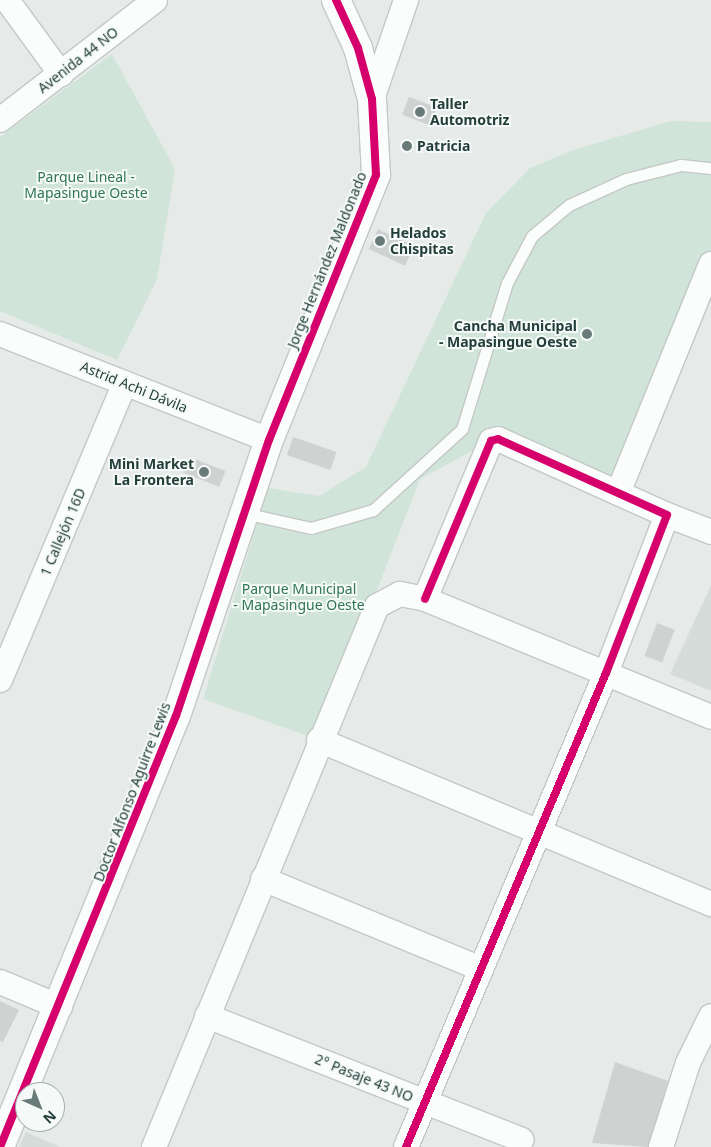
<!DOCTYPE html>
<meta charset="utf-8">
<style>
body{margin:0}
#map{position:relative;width:711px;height:1147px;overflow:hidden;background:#e6ebea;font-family:"Noto Sans",sans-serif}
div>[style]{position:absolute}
.built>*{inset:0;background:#d5dcda}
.green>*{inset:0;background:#d0e4d9}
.building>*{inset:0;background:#ced2d1;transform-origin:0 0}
.roads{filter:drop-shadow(1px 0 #c3c8c7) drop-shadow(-1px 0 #c3c8c7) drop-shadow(0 1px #c3c8c7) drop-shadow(0 -1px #c3c8c7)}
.lane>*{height:11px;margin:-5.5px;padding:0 5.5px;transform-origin:5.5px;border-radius:5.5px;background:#fbfcfc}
.street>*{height:24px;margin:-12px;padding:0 12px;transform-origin:12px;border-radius:12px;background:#fbfcfc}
.secondary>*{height:28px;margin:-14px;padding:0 14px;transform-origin:14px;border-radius:14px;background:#fbfcfc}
.cycleway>*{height:8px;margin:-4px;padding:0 4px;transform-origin:4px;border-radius:4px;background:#d6006c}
.dots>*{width:14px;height:14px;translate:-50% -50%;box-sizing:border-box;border:2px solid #f5faf8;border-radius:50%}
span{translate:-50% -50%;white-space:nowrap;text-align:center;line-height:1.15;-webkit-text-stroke:4px #f5faf8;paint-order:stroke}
.street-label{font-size:14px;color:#243f3b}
.poi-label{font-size:14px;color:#243f3b;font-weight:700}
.left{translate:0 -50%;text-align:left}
.right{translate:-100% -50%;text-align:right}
.park-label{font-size:14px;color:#2f7554}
.north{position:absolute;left:15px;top:1082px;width:50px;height:50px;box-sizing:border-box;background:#f5faf8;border:1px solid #a1afac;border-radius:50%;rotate:136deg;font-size:14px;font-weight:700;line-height:20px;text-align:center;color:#243f3b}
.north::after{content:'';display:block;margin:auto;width:18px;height:22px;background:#687b78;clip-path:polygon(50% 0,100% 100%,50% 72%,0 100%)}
</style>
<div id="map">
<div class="built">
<div style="clip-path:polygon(711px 585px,711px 691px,670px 674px)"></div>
<div style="clip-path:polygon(26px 1132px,60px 1147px,19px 1147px)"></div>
</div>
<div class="green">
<div style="clip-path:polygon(112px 54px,175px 169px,157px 279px,117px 360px,0 311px,0 137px)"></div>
<div style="clip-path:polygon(671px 121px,711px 122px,711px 262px,618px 493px,491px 441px,420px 479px,319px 740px,203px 699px,268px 488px,319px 496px,366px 467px,486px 213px,530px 168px,573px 150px)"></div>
</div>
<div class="building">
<div style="left:409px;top:97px;width:30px;height:19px;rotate:21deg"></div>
<div style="left:378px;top:229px;width:40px;height:22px;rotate:25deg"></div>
<div style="left:293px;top:437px;width:46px;height:19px;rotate:19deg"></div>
<div style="left:189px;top:457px;width:39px;height:17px;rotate:21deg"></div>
<div style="left:657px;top:623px;width:19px;height:35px;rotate:21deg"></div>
<div style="clip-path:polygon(0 1001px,19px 1010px,3px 1042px,0 1041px)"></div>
<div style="clip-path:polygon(615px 1062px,668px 1081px,648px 1147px,592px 1143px)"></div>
</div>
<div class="roads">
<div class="lane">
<div style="left:244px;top:513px;width:69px;rotate:12.6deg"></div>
<div style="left:311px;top:528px;width:65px;rotate:-16.2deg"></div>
<div style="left:373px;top:510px;width:120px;rotate:-42.3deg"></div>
<div style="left:462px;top:429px;width:153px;rotate:-72.9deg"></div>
<div style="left:507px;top:283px;width:53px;rotate:-62deg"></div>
<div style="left:532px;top:236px;width:48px;rotate:-40deg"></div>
<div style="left:569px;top:205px;width:63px;rotate:-24.5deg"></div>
<div style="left:626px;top:179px;width:57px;rotate:-14.3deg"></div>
<div style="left:681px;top:165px;width:30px;rotate:6deg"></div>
</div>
<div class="street">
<div style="left:7px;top:0;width:92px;rotate:53.9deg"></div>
<div style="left:372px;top:99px;width:105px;rotate:-71deg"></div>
<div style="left:0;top:120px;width:196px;rotate:-37.7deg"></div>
<div style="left:0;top:334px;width:289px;rotate:21.5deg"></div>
<div style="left:618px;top:493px;width:247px;rotate:-67.9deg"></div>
<div style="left:667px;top:515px;width:47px;rotate:21.1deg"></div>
<div style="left:0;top:680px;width:322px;rotate:-67.2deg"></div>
<div style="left:319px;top:740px;width:425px;rotate:22.7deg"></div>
<div style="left:263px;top:879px;width:236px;rotate:22.4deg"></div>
<div style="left:0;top:982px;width:65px;rotate:22.6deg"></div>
<div style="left:207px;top:1016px;width:338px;rotate:21.5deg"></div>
<div style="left:154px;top:1147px;width:585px;rotate:-67.6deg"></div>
<div style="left:377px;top:606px;width:26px;rotate:-28deg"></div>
<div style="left:400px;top:594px;width:25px;rotate:11deg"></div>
<div style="left:425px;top:599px;width:309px;rotate:22.4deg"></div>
<div style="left:406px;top:1147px;width:514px;rotate:-67.12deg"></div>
<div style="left:606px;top:673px;width:169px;rotate:-68.9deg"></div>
<div style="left:667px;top:515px;width:185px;rotate:-155.8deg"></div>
<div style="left:498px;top:439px;width:7px;rotate:164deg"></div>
<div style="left:491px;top:441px;width:171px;rotate:112.7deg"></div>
<div style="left:661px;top:1147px;width:88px;rotate:-72.2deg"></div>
<div style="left:688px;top:1063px;width:52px;rotate:-63.9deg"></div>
</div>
<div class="secondary">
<div style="left:0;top:1147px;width:466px;rotate:-67.8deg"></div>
<div style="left:176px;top:716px;width:291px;rotate:-71.4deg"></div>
<div style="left:269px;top:440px;width:286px;rotate:-68deg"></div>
<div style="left:376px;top:175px;width:76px;rotate:-93deg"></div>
<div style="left:372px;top:99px;width:53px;rotate:-105.4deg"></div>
<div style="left:358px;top:48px;width:53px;rotate:-114.6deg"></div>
</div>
</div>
<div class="cycleway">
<div style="left:0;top:1147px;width:466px;rotate:-67.8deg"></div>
<div style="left:176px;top:716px;width:291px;rotate:-71.4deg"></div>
<div style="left:269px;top:440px;width:286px;rotate:-68deg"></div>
<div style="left:376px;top:175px;width:76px;rotate:-93deg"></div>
<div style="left:372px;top:99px;width:53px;rotate:-105.4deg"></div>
<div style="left:358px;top:48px;width:53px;rotate:-114.6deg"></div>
<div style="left:406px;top:1147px;width:514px;rotate:-67.12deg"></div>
<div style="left:606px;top:673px;width:169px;rotate:-68.9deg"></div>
<div style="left:667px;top:515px;width:185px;rotate:-155.8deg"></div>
<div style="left:498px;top:439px;width:7px;rotate:164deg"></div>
<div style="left:491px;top:441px;width:171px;rotate:112.7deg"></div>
</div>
<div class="dots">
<div style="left:420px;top:112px;background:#687b78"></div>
<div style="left:407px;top:146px;background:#687b78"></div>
<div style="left:380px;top:241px;background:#687b78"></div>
<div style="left:587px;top:334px;background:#687b78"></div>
<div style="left:204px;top:472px;background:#687b78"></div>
</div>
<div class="street-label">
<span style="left:78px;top:60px;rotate:-38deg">Avenida 44 NO</span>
<span style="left:327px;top:260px;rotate:-68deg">Jorge Hernández Maldonado</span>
<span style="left:134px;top:387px;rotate:22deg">Astrid Achi Dávila</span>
<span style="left:63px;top:532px;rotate:-67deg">1 Callejón 16D</span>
<span style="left:132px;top:792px;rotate:-69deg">Doctor Alfonso Aguirre Lewis</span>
<span style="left:364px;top:1078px;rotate:22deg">2° Pasaje 43 NO</span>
</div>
<div class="poi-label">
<span class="left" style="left:430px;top:112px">Taller<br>Automotriz</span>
<span class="left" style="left:417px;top:146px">Patricia</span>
<span class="left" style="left:390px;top:241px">Helados<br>Chispitas</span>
<span class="right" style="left:577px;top:334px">Cancha Municipal<br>- Mapasingue Oeste</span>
<span class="right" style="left:194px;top:472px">Mini Market<br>La Frontera</span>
</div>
<div class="park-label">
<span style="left:86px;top:185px">Parque Lineal -<br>Mapasingue Oeste</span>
<span style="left:299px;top:597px">Parque Municipal<br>- Mapasingue Oeste</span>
</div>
<div class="north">N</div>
</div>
